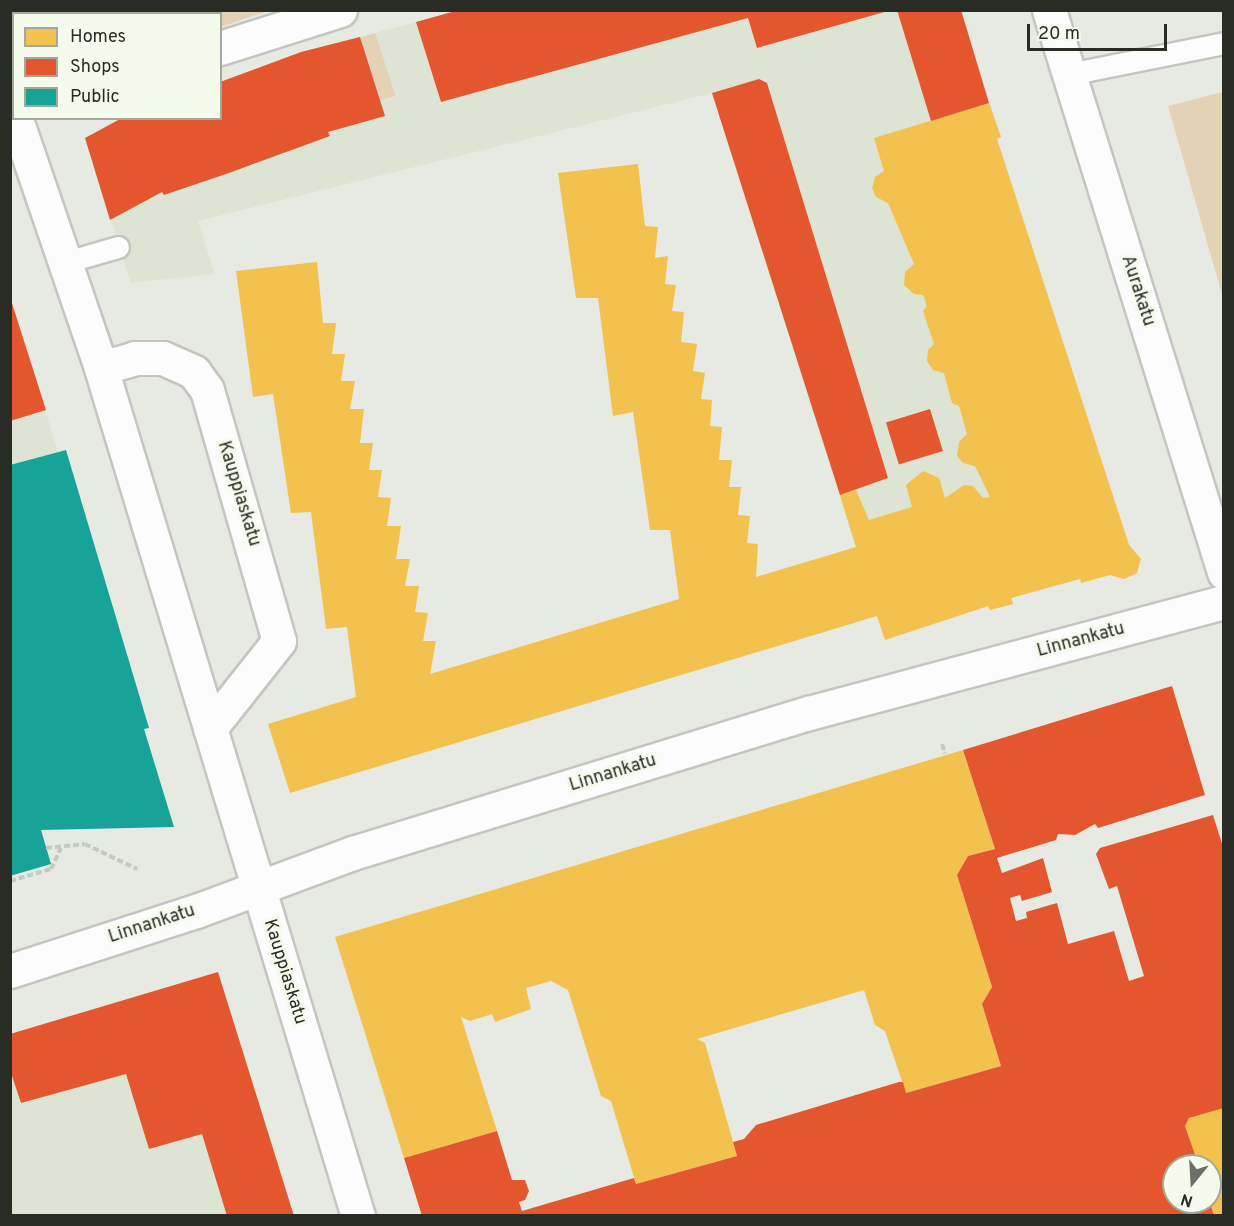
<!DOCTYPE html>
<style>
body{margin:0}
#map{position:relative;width:1234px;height:1226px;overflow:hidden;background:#e7eae2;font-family:Overpass,sans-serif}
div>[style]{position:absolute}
.built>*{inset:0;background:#dee4d4}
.green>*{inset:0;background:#e3d2b5;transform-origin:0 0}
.homes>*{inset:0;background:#f2c14e}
.shops>*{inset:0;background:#e4572e;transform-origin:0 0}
.public>*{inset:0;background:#17a398}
.path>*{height:4px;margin-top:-2px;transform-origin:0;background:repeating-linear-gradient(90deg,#c6c8c4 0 6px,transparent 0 9px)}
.roads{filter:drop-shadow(2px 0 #c4c5c0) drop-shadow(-2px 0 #c4c5c0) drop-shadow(0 2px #c4c5c0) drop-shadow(0 -2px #c4c5c0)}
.service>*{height:21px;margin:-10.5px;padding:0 10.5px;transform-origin:10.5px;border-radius:10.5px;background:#fbfcfb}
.minor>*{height:33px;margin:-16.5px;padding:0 16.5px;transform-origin:16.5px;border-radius:16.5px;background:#fbfcfb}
.secondary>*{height:33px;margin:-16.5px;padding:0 16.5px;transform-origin:16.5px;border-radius:16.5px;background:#fbfcfb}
span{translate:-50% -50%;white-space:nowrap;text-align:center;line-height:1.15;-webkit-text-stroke:6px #f5fbec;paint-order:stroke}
.street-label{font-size:18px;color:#292b25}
.frame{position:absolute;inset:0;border:12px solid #292b25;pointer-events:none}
.legend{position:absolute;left:12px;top:12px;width:210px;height:108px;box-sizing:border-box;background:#f5fbec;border:2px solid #a3a89c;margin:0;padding:8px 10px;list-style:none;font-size:18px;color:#292b25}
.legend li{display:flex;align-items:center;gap:12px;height:30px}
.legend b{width:30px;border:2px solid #a3a89c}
.north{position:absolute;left:1162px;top:1154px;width:60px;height:60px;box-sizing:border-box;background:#f5fbec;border:2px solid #a3a89c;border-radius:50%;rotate:198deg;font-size:16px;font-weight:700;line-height:24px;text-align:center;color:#292b25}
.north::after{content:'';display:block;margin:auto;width:21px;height:27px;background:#6c6e67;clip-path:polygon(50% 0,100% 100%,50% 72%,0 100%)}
.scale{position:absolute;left:1027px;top:24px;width:140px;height:27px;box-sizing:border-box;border:3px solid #292b25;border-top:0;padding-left:8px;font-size:18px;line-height:21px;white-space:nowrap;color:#292b25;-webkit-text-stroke:4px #f5fbec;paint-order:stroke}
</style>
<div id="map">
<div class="built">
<div style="clip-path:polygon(459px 11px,961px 11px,1001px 137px,997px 139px,1129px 545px,1141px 559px,1137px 573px,1124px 579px,1110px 575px,1081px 583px,1079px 579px,1012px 598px,1013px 604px,990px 610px,988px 606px,885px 640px,712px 93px,198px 221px,215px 274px,131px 283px,85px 138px,122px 119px,220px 118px,221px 82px,301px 52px)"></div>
<div style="clip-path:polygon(10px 295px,58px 452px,11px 465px,10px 465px)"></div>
<div style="clip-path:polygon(218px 972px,294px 1215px,11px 1216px,11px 1034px)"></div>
</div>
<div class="green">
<div style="clip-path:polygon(11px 10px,268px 10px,268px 11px,221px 27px,220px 14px,14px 14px,11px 108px)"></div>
<div style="left:375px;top:33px;width:66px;height:16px;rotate:72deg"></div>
<div style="clip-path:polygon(1223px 92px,1224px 92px,1223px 298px,1168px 106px)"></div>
</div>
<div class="homes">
<div style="clip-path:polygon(989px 103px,1001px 137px,997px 139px,1129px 545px,1141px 559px,1137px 573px,1124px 579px,1110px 575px,1081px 583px,1080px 579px,1011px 598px,1013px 604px,990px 610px,988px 606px,885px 640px,877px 616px,290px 793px,268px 724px,356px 697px,347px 627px,326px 629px,311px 512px,291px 513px,273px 394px,253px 397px,236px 271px,317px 262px,323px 323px,336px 323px,332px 354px,345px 354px,341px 381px,355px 381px,350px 409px,364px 409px,360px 443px,373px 443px,369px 470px,382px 470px,378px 497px,391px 498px,387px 526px,401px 526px,396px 559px,410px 559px,405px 586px,419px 586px,415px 612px,428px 613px,423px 641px,436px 641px,430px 674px,679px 599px,670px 530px,650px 530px,633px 412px,613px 416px,598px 298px,576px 298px,558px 173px,638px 164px,645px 226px,658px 227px,655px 258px,668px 256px,665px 284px,676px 285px,672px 311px,684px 312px,681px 342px,697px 344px,693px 371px,705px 373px,701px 399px,712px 400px,710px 426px,722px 427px,719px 460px,732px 460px,729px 487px,741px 487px,738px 515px,750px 516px,747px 543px,758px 544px,756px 577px,856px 547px,840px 495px,856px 490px,869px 520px,912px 507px,906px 485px,923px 471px,939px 478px,945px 498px,964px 485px,973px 486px,983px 498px,990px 497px,975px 466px,963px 463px,957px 456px,959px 442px,967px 434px,959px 406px,952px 403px,944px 373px,933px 370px,927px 361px,928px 350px,934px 344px,923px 311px,927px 306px,923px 295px,914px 294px,904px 285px,905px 272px,914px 264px,888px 203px,876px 197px,872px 188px,875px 177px,884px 171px,874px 138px)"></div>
<div style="clip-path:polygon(963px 750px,995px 849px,968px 856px,957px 875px,992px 987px,982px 1004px,1001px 1066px,906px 1093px,885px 1031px,875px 1025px,864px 990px,697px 1039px,705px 1043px,737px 1156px,636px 1184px,611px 1101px,601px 1096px,568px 990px,551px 981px,526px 988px,531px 1009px,495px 1022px,492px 1014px,470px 1021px,461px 1017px,497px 1131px,404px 1158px,335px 937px)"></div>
<div style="clip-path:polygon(1224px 1108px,1224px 1216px,1214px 1216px,1210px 1201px,1210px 1166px,1199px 1166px,1185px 1126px,1189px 1118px)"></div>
</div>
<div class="shops">
<div style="clip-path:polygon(459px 10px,887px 10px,888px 11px,757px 48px,748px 18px,441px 102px,416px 22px)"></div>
<div style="clip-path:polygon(897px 10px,961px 10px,989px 103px,931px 121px)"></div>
<div style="clip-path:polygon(360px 37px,385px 116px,328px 132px,330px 136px,229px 173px,164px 195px,162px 192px,110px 220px,85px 138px,122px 118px,220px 118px,220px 82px,301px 52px)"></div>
<div style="clip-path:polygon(759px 79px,767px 83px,888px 478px,840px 495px,712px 93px)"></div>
<div style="clip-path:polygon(10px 297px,46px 410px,10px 421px)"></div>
<div style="left:930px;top:409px;width:44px;height:46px;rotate:73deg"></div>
<div style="clip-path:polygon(1172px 686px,1205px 795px,1098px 828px,1095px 824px,1075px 835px,1058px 834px,1056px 840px,997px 858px,1002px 873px,1043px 858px,1052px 892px,1022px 901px,1020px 895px,1010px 898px,1016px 921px,1027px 918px,1026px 912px,1057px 903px,1068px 944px,1114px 931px,1129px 981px,1144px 976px,1117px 886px,1109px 889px,1096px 854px,1100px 848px,1213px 815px,1224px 850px,1224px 1108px,1189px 1118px,1185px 1126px,1199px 1166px,1174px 1166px,1174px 1202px,1210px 1202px,1214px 1216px,422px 1216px,404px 1158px,497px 1131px,512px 1180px,525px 1180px,529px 1191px,525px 1200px,519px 1202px,522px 1211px,634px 1178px,636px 1184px,737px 1156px,733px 1142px,744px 1139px,756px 1125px,899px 1082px,903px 1082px,906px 1093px,1001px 1066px,982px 1004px,992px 987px,957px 875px,968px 856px,995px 849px,963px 750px)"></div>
<div style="clip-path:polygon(218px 972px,294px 1216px,227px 1216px,202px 1134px,149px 1149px,126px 1074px,21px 1103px,10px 1070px,10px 1034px)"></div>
</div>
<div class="public">
<div style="clip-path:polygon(66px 450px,149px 728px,144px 729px,174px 827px,41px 830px,51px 864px,10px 876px,10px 465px)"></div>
</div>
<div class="path">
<div style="left:10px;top:13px;width:6px;rotate:-31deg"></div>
<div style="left:45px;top:14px;width:8px;rotate:-30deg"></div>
<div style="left:10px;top:46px;width:5px;rotate:-37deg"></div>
<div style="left:942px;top:744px;width:10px;rotate:73deg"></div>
<div style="left:46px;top:848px;width:39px;rotate:-6deg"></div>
<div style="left:85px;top:844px;width:58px;rotate:25.7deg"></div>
<div style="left:10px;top:881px;width:43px;rotate:-16.3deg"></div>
<div style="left:51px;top:869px;width:23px;rotate:-65deg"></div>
</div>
<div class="roads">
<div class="service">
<div style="left:1069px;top:74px;width:158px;rotate:-11.3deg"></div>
<div style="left:66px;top:262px;width:54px;rotate:-16.1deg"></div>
</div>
<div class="minor">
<div style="left:220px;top:48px;width:126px;rotate:-17.6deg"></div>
<div style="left:19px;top:128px;width:254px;rotate:71.1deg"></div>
<div style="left:101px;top:368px;width:886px;rotate:73.14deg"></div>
<div style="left:101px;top:368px;width:35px;rotate:-16deg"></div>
<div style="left:135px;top:358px;width:28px"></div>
<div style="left:163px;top:358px;width:34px;rotate:24deg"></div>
<div style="left:194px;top:372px;width:22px;rotate:54deg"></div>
<div style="left:207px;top:390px;width:261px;rotate:74deg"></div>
<div style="left:279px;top:641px;width:111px;rotate:128.4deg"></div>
</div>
<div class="secondary">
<div style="left:1049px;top:10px;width:589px;rotate:72.7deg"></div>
<div style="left:10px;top:971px;width:195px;rotate:-17.9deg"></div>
<div style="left:196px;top:911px;width:167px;rotate:-20.3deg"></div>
<div style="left:353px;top:853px;width:477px;rotate:-17.1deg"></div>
<div style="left:809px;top:713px;width:430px;rotate:-15deg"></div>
</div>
</div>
<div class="street-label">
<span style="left:1137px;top:291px;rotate:72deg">Aurakatu</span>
<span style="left:238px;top:494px;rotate:73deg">Kauppiaskatu</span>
<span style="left:1081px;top:641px;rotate:-15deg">Linnankatu</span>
<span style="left:613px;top:774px;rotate:-17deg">Linnankatu</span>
<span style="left:152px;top:925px;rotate:-18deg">Linnankatu</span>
<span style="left:284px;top:972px;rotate:73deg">Kauppiaskatu</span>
</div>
<div class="frame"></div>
<ul class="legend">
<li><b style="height:16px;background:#f2c14e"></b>Homes</li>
<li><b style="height:16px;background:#e4572e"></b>Shops</li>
<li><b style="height:16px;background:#17a398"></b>Public</li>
</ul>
<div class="north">N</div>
<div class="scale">20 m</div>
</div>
